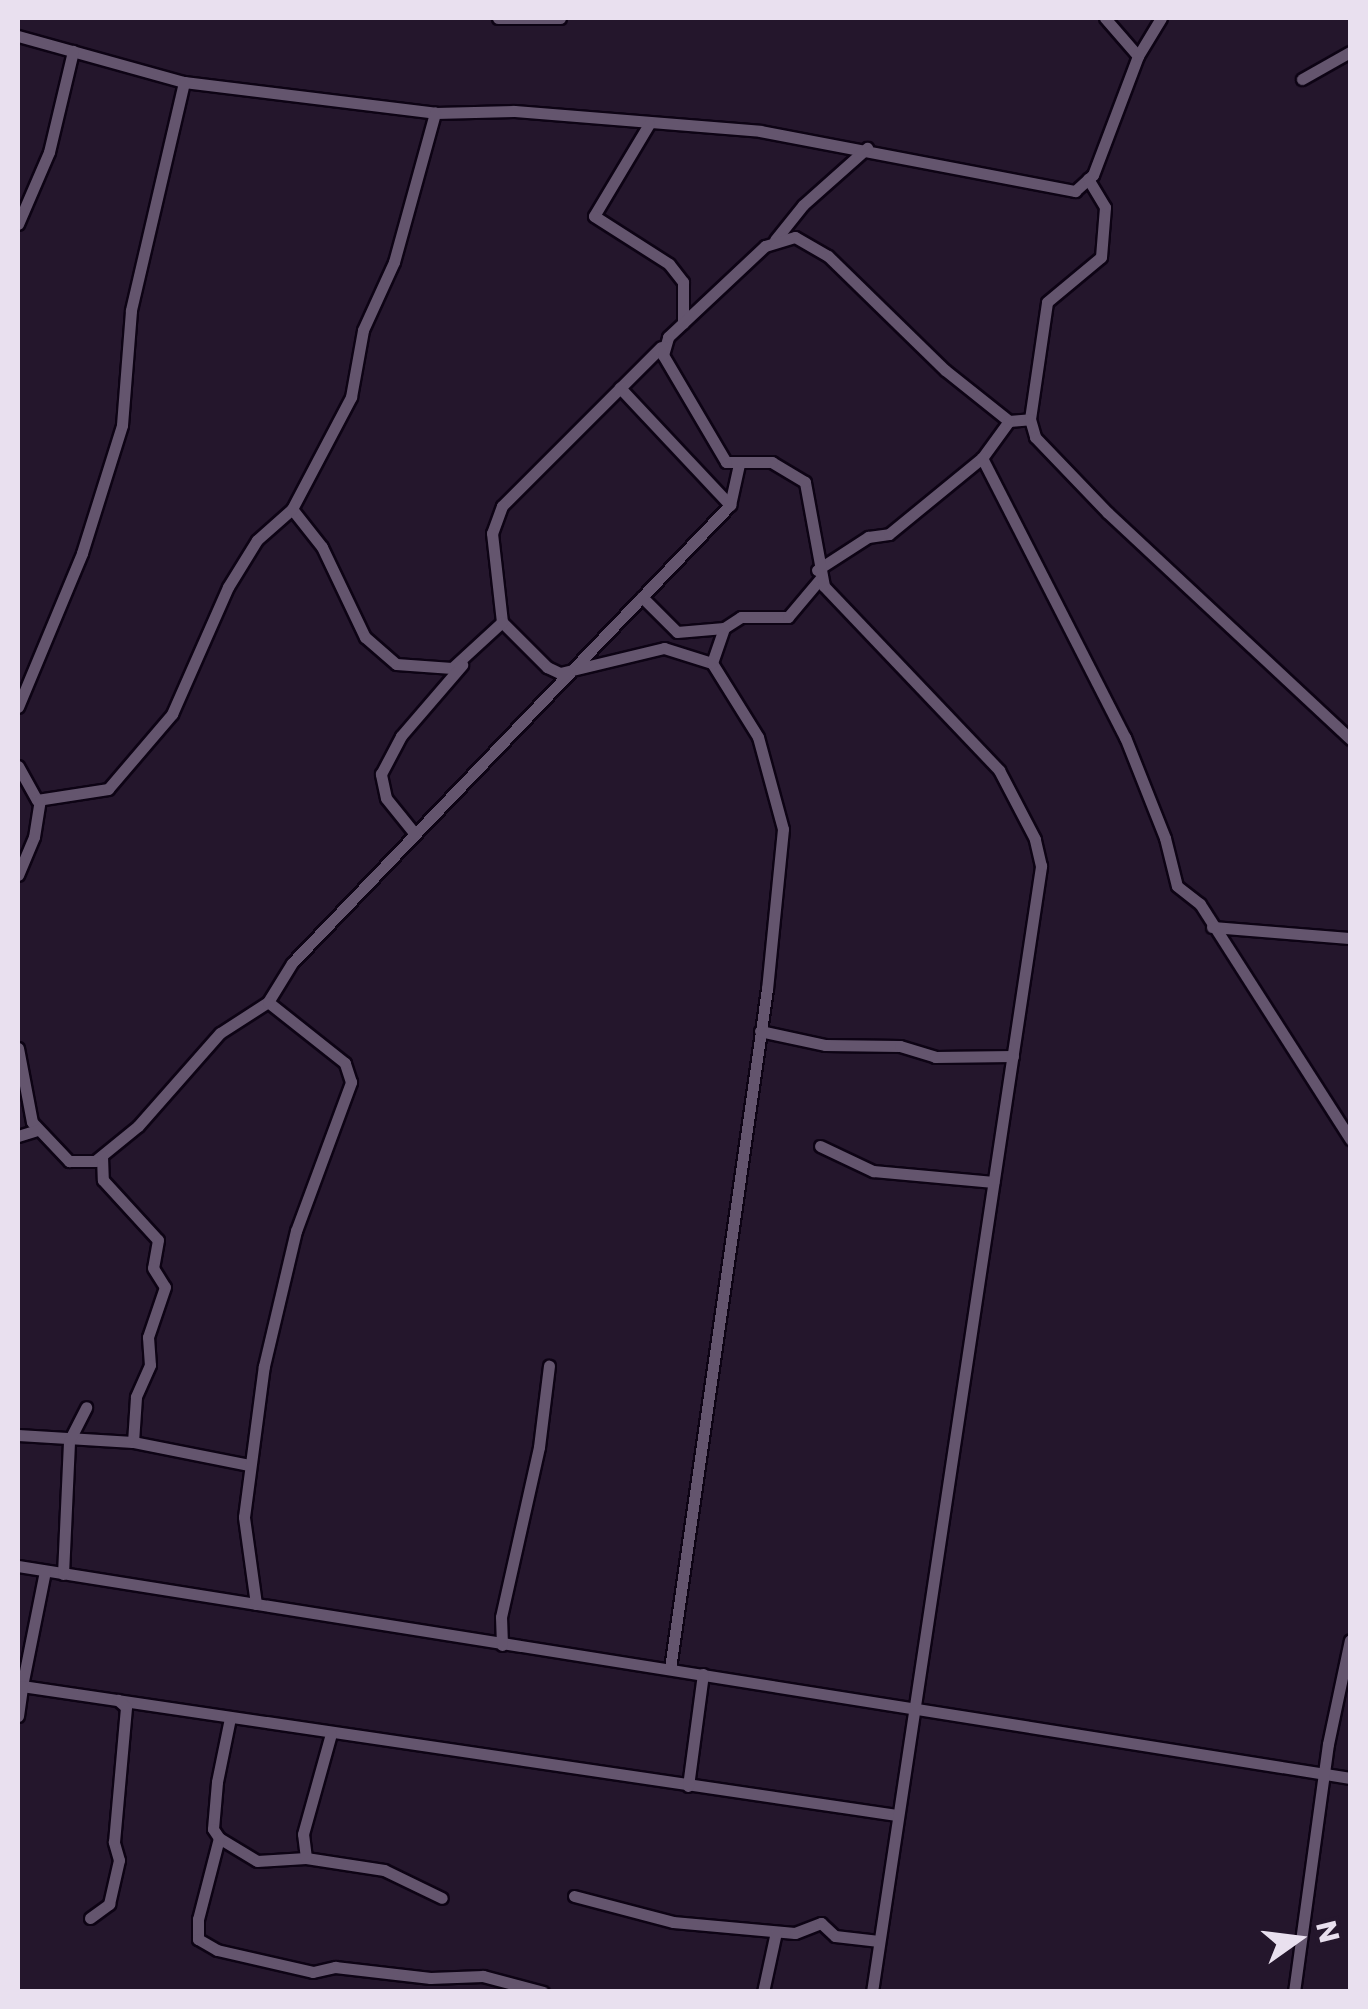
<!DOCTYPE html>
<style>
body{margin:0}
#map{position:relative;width:1368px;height:2009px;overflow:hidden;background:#24162c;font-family:Poppins,sans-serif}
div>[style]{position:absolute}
.roads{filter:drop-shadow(2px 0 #0d0314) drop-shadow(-2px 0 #0d0314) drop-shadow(0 2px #0d0314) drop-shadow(0 -2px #0d0314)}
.street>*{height:11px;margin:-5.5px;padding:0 5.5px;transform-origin:5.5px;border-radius:5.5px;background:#64556e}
span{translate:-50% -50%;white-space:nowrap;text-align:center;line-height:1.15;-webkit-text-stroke:8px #24162c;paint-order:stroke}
.frame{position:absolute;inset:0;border:20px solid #e9e0ef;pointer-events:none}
.north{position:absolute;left:1248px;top:1889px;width:100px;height:100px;-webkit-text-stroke:8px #24162c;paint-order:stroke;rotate:76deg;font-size:28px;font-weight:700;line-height:40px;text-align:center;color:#e9e0ef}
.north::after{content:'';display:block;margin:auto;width:35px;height:45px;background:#e9e0ef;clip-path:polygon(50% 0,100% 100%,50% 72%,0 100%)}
</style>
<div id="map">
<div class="roads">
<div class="street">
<div style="left:498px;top:18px;width:62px"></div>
<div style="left:18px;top:36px;width:172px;rotate:15.5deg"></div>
<div style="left:184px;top:82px;width:253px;rotate:7deg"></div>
<div style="left:435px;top:113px;width:79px;rotate:-1.5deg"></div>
<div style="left:514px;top:111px;width:247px;rotate:4.6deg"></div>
<div style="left:760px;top:131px;width:321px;rotate:10.8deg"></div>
<div style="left:1075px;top:191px;width:24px;rotate:-42deg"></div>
<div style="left:1093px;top:175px;width:127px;rotate:-69.3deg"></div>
<div style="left:1138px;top:56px;width:50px;rotate:-131deg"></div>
<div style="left:1138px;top:56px;width:44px;rotate:-58.8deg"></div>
<div style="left:1302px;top:79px;width:55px;rotate:-29.4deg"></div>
<div style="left:649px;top:124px;width:107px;rotate:120.9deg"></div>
<div style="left:594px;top:216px;width:89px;rotate:32.6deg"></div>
<div style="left:669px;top:264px;width:23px;rotate:52deg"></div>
<div style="left:683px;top:282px;width:41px;rotate:90deg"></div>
<div style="left:18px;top:224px;width:78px;rotate:-66.7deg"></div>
<div style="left:49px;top:152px;width:104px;rotate:-76.6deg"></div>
<div style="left:775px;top:240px;width:45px;rotate:-51.3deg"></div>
<div style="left:803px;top:205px;width:86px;rotate:-41.7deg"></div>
<div style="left:661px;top:347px;width:225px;rotate:135deg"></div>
<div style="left:502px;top:506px;width:29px;rotate:110deg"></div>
<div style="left:492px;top:533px;width:90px;rotate:83.6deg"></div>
<div style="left:502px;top:622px;width:64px;rotate:45deg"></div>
<div style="left:547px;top:667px;width:14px;rotate:25deg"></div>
<div style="left:560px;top:673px;width:107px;rotate:-13.5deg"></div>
<div style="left:664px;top:648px;width:50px;rotate:17.4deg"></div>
<div style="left:712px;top:663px;width:87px;rotate:58.1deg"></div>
<div style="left:758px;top:737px;width:95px;rotate:74.8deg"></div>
<div style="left:783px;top:829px;width:161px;rotate:95.7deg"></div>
<div style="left:767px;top:989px;width:687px;rotate:98.12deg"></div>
<div style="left:1030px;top:419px;width:118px;rotate:-81.7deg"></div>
<div style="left:1047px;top:302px;width:70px;rotate:-39.8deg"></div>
<div style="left:1101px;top:257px;width:50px;rotate:-85.4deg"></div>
<div style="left:1105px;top:207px;width:33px;rotate:-121deg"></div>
<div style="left:1009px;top:421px;width:21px;rotate:-5deg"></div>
<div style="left:1030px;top:419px;width:19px;rotate:74deg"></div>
<div style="left:1035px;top:437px;width:105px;rotate:46.2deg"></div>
<div style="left:1108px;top:513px;width:331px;rotate:43deg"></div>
<div style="left:730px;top:505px;width:42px;rotate:-77.6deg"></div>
<div style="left:292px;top:509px;width:48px;rotate:51.7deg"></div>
<div style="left:322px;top:547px;width:100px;rotate:64.5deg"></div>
<div style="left:365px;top:637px;width:41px;rotate:41.1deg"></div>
<div style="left:396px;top:664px;width:56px;rotate:4.1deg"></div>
<div style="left:452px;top:668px;width:68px;rotate:-42.6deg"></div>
<div style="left:817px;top:570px;width:61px;rotate:-32.9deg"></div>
<div style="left:868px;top:537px;width:21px;rotate:-8deg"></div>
<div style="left:889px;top:534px;width:120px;rotate:-39.3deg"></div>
<div style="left:642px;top:597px;width:49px;rotate:45deg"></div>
<div style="left:677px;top:632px;width:47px;rotate:-4.9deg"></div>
<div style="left:724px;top:628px;width:20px;rotate:-33deg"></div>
<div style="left:741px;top:617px;width:47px"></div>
<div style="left:788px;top:617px;width:50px;rotate:-49.9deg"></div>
<div style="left:712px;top:663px;width:37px;rotate:-71deg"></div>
<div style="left:18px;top:707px;width:167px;rotate:-67.4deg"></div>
<div style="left:82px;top:553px;width:134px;rotate:-72.6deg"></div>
<div style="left:122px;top:425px;width:115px;rotate:-85.5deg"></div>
<div style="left:131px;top:310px;width:234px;rotate:-76.9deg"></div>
<div style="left:18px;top:766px;width:39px;rotate:61deg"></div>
<div style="left:37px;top:800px;width:72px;rotate:-8.8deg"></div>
<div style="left:108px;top:789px;width:99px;rotate:-49.5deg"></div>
<div style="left:172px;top:714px;width:139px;rotate:-66.2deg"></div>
<div style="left:228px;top:587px;width:55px;rotate:-58.3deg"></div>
<div style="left:257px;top:540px;width:47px;rotate:-41.5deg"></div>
<div style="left:292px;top:509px;width:127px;rotate:-62.2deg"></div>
<div style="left:351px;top:397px;width:68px;rotate:-79.8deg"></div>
<div style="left:363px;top:330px;width:75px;rotate:-65.5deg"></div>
<div style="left:394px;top:262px;width:155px;rotate:-74.6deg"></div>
<div style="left:415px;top:834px;width:46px;rotate:-128.9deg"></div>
<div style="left:386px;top:798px;width:25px;rotate:-102deg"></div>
<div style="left:381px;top:774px;width:43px;rotate:-62.2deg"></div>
<div style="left:401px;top:736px;width:94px;rotate:-49.3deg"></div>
<div style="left:18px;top:875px;width:41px;rotate:-67.2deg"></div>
<div style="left:34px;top:837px;width:37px;rotate:-81deg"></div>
<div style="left:1212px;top:927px;width:138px;rotate:4.6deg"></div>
<div style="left:760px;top:1031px;width:66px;rotate:12.2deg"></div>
<div style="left:825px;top:1045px;width:75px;rotate:0.8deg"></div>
<div style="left:900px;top:1046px;width:37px;rotate:17deg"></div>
<div style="left:935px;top:1057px;width:78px;rotate:-0.7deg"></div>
<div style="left:18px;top:1048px;width:75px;rotate:79.3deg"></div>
<div style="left:32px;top:1122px;width:54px;rotate:46.5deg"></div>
<div style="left:69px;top:1161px;width:26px"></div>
<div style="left:95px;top:1161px;width:55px;rotate:-39.1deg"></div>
<div style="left:138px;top:1126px;width:124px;rotate:-48.6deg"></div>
<div style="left:220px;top:1033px;width:57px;rotate:-32.9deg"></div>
<div style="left:268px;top:1002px;width:46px;rotate:-58.4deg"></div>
<div style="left:292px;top:963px;width:634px;rotate:-46.28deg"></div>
<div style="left:730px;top:505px;width:161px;rotate:-133.2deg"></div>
<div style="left:18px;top:1136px;width:21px;rotate:-17deg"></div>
<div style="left:820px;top:1146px;width:59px;rotate:25.3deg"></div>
<div style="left:873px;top:1171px;width:121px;rotate:5.2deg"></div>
<div style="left:102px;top:1156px;width:24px;rotate:88deg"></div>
<div style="left:103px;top:1180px;width:81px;rotate:47.5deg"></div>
<div style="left:158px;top:1240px;width:28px;rotate:100deg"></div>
<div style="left:153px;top:1268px;width:22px;rotate:58deg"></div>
<div style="left:165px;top:1287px;width:53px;rotate:108.8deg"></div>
<div style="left:148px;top:1337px;width:28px;rotate:86deg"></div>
<div style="left:150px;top:1365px;width:35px;rotate:114deg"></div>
<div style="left:136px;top:1397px;width:45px;rotate:93.8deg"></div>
<div style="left:18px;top:1435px;width:115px;rotate:3.5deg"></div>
<div style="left:133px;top:1442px;width:118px;rotate:11.2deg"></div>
<div style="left:18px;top:1566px;width:1349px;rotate:9.04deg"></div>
<div style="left:45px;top:1571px;width:117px;rotate:101.3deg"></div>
<div style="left:22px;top:1686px;width:884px;rotate:8.39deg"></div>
<div style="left:63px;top:1574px;width:133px;rotate:-87.4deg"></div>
<div style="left:69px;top:1441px;width:38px;rotate:-63deg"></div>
<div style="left:256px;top:1604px;width:88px;rotate:-97.9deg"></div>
<div style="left:244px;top:1517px;width:152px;rotate:-82.5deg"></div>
<div style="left:264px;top:1366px;width:139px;rotate:-76.7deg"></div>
<div style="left:296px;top:1231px;width:159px;rotate:-69.7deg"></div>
<div style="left:351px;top:1082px;width:20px;rotate:-108deg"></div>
<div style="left:345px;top:1063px;width:98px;rotate:-141.6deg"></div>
<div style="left:502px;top:1645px;width:28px;rotate:-92deg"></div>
<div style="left:501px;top:1617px;width:174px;rotate:-77.4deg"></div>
<div style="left:539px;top:1447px;width:82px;rotate:-83deg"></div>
<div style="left:18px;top:1716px;width:30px;rotate:-82deg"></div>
<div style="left:230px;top:1718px;width:65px;rotate:101.5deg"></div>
<div style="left:217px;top:1782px;width:47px;rotate:94.9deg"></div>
<div style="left:213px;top:1829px;width:11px;rotate:56deg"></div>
<div style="left:219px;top:1838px;width:44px;rotate:31.2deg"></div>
<div style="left:257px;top:1861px;width:49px;rotate:-3.5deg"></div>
<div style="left:306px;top:1858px;width:79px;rotate:8.7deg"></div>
<div style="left:384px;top:1870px;width:64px;rotate:25.8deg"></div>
<div style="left:688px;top:1786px;width:113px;rotate:-82.4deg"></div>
<div style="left:219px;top:1838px;width:84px;rotate:104.5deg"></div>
<div style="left:198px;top:1919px;width:20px;rotate:90deg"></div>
<div style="left:198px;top:1939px;width:22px;rotate:30deg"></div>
<div style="left:217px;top:1950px;width:98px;rotate:12.9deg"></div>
<div style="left:313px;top:1972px;width:23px;rotate:-13deg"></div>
<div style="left:335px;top:1967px;width:96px;rotate:6.6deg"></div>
<div style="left:430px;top:1978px;width:53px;rotate:-2.2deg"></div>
<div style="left:483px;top:1976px;width:62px;rotate:14.9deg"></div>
<div style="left:306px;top:1858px;width:24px;rotate:-97deg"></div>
<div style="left:303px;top:1834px;width:104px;rotate:-74.4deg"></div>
<div style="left:574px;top:1896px;width:102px;rotate:14.7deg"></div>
<div style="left:673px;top:1922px;width:122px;rotate:5.2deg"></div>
<div style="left:795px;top:1933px;width:28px;rotate:-21deg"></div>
<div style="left:821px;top:1923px;width:19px;rotate:43deg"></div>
<div style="left:835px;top:1936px;width:44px;rotate:6.5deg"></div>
<div style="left:90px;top:1918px;width:24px;rotate:-36deg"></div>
<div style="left:109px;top:1904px;width:45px;rotate:-77.2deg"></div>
<div style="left:119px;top:1860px;width:19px;rotate:-106deg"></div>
<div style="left:114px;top:1842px;width:136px;rotate:-84.9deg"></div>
<div style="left:126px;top:1707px;width:11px;rotate:-139deg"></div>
<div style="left:763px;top:1992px;width:61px;rotate:-77.8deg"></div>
<div style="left:872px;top:1992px;width:1139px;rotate:-81.46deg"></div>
<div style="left:1041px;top:866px;width:28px;rotate:-103deg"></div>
<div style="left:1035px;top:839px;width:78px;rotate:-117.6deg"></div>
<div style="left:999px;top:770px;width:254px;rotate:-133.6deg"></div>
<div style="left:824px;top:586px;width:106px;rotate:-100.4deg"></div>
<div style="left:805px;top:482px;width:39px;rotate:-149deg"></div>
<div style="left:772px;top:462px;width:46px;rotate:180deg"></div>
<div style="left:726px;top:462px;width:124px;rotate:-120.5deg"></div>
<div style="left:663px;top:355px;width:19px;rotate:-74deg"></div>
<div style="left:668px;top:337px;width:133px;rotate:-43.2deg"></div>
<div style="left:765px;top:246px;width:31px;rotate:-17deg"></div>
<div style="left:795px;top:237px;width:38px;rotate:30deg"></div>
<div style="left:828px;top:256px;width:163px;rotate:44.3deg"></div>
<div style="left:945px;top:370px;width:82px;rotate:38.6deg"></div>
<div style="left:1009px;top:421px;width:46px;rotate:126.1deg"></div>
<div style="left:982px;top:458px;width:314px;rotate:62.9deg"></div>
<div style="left:1125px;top:737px;width:109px;rotate:68.4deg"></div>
<div style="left:1165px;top:838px;width:49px;rotate:76deg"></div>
<div style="left:1177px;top:886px;width:29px;rotate:38deg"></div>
<div style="left:1200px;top:904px;width:279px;rotate:57.4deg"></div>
<div style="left:1294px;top:1992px;width:250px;rotate:-82.2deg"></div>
<div style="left:1328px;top:1744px;width:106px;rotate:-78.1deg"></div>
</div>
</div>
<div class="frame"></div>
<div class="north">N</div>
</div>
